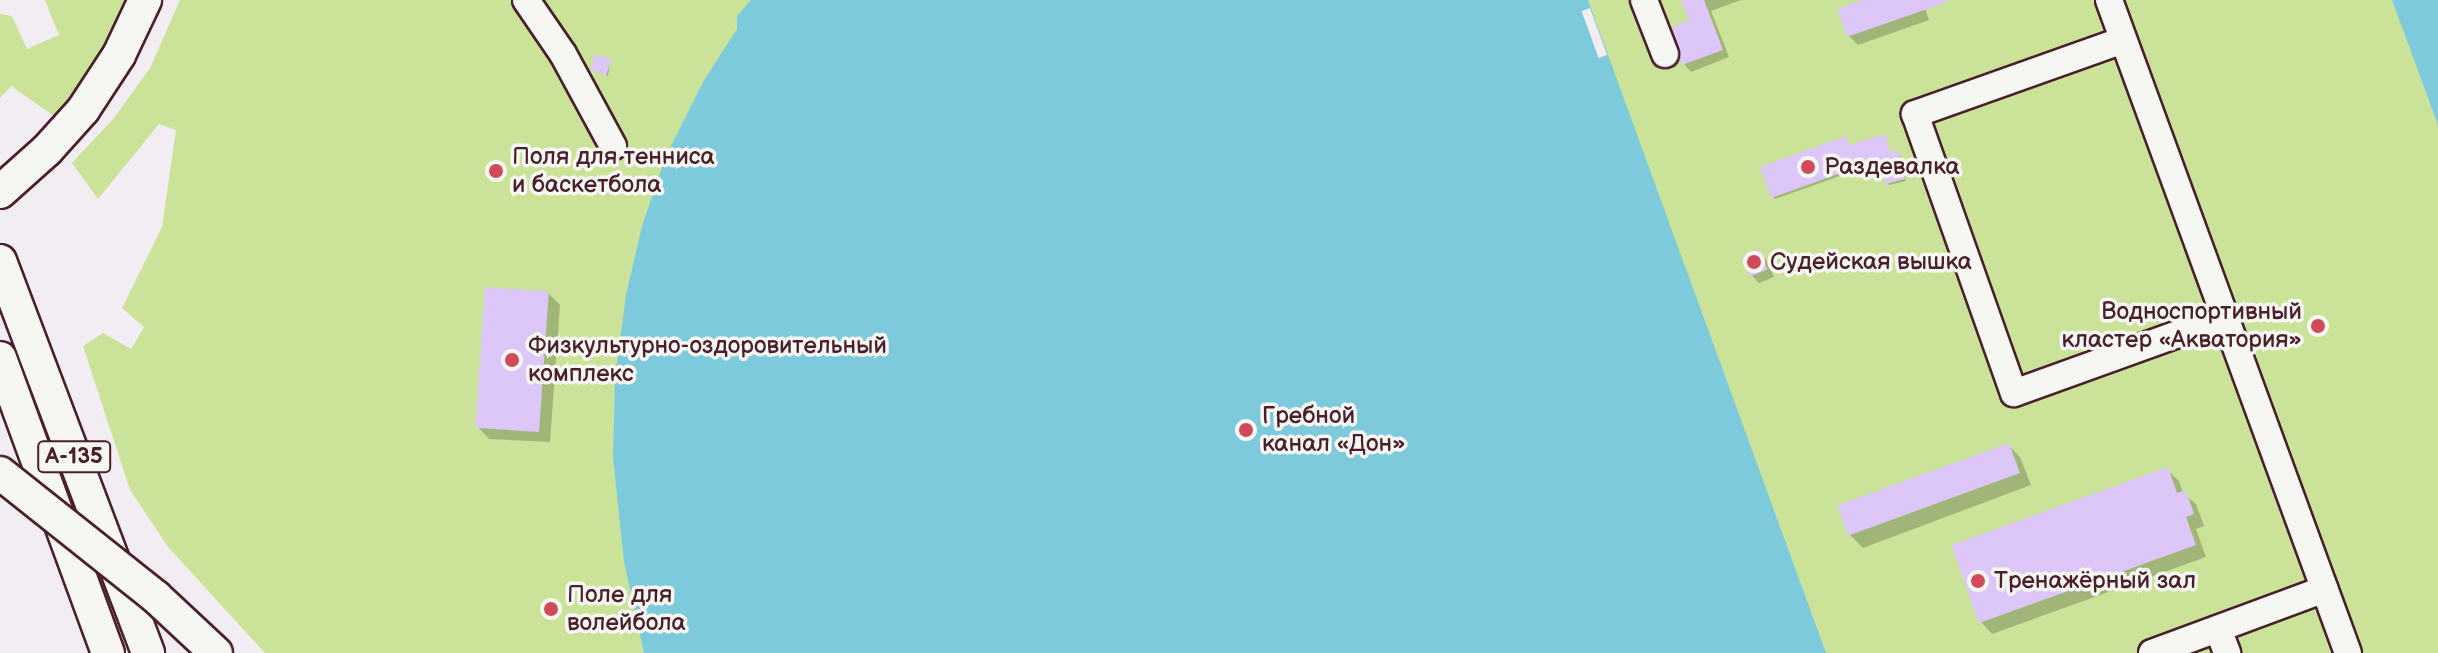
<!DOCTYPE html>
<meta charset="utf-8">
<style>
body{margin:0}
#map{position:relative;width:2438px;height:653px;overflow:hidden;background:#f1edf3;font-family:"Balsamiq Sans",sans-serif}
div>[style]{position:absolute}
.green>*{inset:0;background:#cbe398}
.water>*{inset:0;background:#7ecadd}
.pier>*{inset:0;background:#f1edf3;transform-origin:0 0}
.shadow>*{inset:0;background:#0003}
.building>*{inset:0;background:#ddc7f8;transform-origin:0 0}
.roads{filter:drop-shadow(2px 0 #4a1f2b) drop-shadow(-2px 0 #4a1f2b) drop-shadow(0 2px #4a1f2b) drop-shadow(0 -2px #4a1f2b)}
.minor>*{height:26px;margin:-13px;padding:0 13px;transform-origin:13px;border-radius:13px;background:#f6f6f2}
.major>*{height:32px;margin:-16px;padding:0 16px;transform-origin:16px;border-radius:16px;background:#f6f6f2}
.bridges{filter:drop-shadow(2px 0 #4a1f2b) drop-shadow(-2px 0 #4a1f2b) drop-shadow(0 2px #4a1f2b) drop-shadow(0 -2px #4a1f2b)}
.major-bridge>*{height:32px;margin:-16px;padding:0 16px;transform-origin:16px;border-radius:16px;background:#f6f6f2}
.dots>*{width:22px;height:22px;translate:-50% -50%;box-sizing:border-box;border:4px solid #f6f6f2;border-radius:50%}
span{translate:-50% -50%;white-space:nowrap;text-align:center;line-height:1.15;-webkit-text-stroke:7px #f6f6f2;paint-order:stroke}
.shield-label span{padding:2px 6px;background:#f6f6f2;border:2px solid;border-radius:6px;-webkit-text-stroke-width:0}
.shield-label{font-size:22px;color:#4a1f2b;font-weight:700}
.poi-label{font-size:24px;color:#4a1f2b}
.left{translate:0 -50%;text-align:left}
.right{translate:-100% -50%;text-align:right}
</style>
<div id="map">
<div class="green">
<div style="clip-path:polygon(45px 0,130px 0,120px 25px,57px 118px,11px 86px,0 98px,0 14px,12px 16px,27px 49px,59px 35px)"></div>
<div style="clip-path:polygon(180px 0,2438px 0,2438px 653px,265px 653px,168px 547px,130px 490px,83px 346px,103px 333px,131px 349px,144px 327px,122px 308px,162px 227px,176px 130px,159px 124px,98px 199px,72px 163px,114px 118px,150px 68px)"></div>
</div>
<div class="water">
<div style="clip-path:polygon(751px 0,1588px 0,1826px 653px,644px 653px,624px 562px,613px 457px,615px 377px,626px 295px,642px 226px,666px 156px,703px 82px,737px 29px,737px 16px)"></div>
<div style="clip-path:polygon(2392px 0,2438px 0,2438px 125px)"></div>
</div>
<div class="pier">
<div style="left:1590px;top:8px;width:50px;height:9px;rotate:70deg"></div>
</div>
<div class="shadow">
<div style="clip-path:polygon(1683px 0,1741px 0,1711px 11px,1729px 57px,1691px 72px,1684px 64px,1674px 28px,1691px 21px)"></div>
<div style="clip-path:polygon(1868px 0,1922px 0,1929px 20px,1858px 45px,1849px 36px)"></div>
<div style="clip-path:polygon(610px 61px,608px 76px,592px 69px)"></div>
<div style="clip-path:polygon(1884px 137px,1891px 154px,1900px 155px,1906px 181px,1889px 185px,1882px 161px,1775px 199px,1773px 197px,1846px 138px,1850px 147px)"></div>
<div style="clip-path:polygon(1758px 251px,1767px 260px,1774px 277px,1759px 283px,1750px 274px,1743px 257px)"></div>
<div style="clip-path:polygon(548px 293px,560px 305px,550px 442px,489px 439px,478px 427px)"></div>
<div style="clip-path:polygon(2009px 446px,2020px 457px,2031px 485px,1863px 548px,1851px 536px,1841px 509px)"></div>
<div style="clip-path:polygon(2167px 470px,2179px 481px,2183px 493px,2196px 504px,2204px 526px,2196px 529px,2206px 557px,1992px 634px,1981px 622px)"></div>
</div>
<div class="building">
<div style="clip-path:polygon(1681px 0,1704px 0,1723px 50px,1682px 65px,1672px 27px,1689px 20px)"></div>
<div style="clip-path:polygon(1862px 0,1946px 0,1947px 2px,1847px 37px,1837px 9px)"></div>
<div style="left:595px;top:54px;width:17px;height:17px;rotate:17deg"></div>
<div style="clip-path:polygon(1885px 134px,1890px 152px,1898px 150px,1905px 179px,1885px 184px,1880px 159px,1771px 198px,1760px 167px,1846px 136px,1849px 145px)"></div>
<div style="left:1759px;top:249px;width:22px;height:19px;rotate:68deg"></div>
<div style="left:485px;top:287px;width:64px;height:141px;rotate:4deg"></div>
<div style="left:2009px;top:443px;width:32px;height:183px;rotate:70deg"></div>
<div style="clip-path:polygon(2168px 467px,2177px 493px,2185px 490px,2190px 502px,2194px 514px,2186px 517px,2196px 545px,1979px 623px,1951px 545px)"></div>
</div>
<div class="roads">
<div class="minor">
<div style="left:526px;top:0;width:65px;rotate:55.6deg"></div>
<div style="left:563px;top:54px;width:105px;rotate:61.5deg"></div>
<div style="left:1644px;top:0;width:58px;rotate:68.7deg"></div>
<div style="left:2109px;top:0;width:695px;rotate:69.9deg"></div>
<div style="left:2123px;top:40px;width:221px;rotate:160.4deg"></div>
<div style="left:1915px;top:114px;width:296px;rotate:70.5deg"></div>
<div style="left:2014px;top:393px;width:224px;rotate:-19.8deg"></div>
<div style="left:2218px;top:629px;width:26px;rotate:69deg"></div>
<div style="left:2152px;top:653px;width:184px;rotate:-20.3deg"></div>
</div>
<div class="major">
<div style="left:0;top:192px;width:63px;rotate:-41.8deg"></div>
<div style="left:47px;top:150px;width:54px;rotate:-48deg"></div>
<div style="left:83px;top:110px;width:66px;rotate:-56.8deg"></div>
<div style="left:119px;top:55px;width:61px;rotate:-64.7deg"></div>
<div style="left:0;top:261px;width:419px;rotate:69.3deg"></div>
<div style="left:0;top:358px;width:314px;rotate:69.9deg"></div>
</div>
</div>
<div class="bridges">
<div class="major-bridge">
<div style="left:0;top:473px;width:199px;rotate:38.5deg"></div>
<div style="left:156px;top:597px;width:82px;rotate:43deg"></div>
</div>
</div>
<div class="dots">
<div style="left:1808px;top:167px;background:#d1495b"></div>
<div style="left:496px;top:171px;background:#d1495b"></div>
<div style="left:1754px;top:262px;background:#d1495b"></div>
<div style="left:2318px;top:326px;background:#d1495b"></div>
<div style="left:512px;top:360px;background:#d1495b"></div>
<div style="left:1246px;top:430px;background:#d1495b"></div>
<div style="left:1978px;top:581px;background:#d1495b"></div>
<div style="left:551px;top:609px;background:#d1495b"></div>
</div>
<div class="shield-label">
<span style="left:74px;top:457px">А-135</span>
</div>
<div class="poi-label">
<span class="left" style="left:512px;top:171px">Поля для тенниса<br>и баскетбола</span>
<span class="left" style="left:1824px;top:167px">Раздевалка</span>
<span class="left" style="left:1770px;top:262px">Судейская вышка</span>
<span class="right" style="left:2302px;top:326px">Водноспортивный<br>кластер «Акватория»</span>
<span class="left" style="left:528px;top:360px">Физкультурно-оздоровительный<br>комплекс</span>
<span class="left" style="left:1262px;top:430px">Гребной<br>канал «Дон»</span>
<span class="left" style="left:1994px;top:581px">Тренажёрный зал</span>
<span class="left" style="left:567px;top:609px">Поле для<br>волейбола</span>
</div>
</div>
